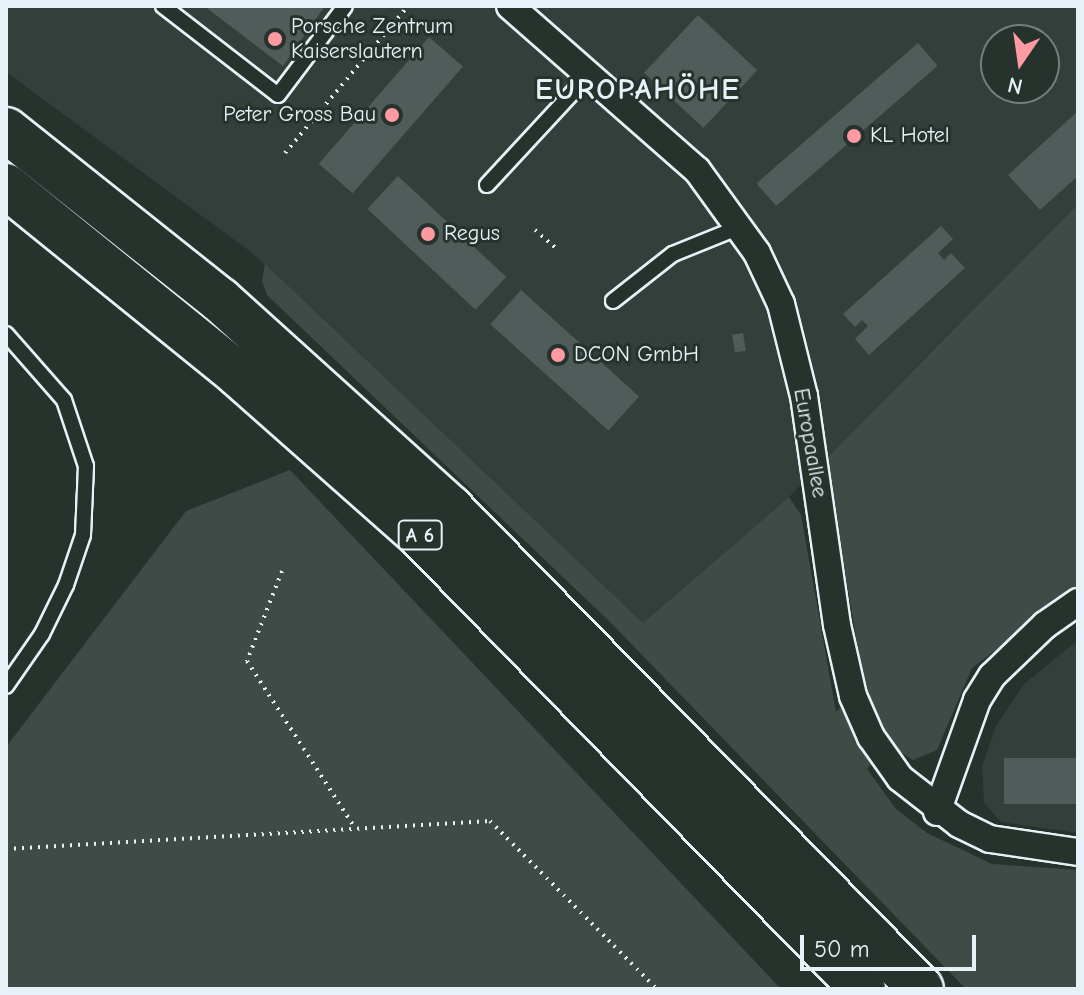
<!DOCTYPE html>
<meta charset="utf-8">
<style>
body{margin:0}
#map{position:relative;width:1084px;height:995px;overflow:hidden;background:#26332d;font-family:"Comic Neue",sans-serif}
div>[style]{position:absolute}
.built>*{inset:0;background:#333f3a}
.green>*{inset:0;background:#3e4b47}
.building>*{inset:0;background:#505c59;transform-origin:0 0}
.path>*{height:4px;margin-top:-2px;transform-origin:0;background:repeating-linear-gradient(90deg,#e8f1f8 0 2px,transparent 0 8px)}
.roads{filter:drop-shadow(2px 0 #e8f1f8) drop-shadow(-2px 0 #e8f1f8) drop-shadow(0 2px #e8f1f8) drop-shadow(0 -2px #e8f1f8)}
.lane>*{height:14px;margin:-7px;padding:0 7px;transform-origin:7px;border-radius:7px;background:#26332d}
.street>*{height:26px;margin:-13px;padding:0 13px;transform-origin:13px;border-radius:13px;background:#26332d}
.highway>*{height:44px;margin:-22px;padding:0 22px;transform-origin:22px;border-radius:22px;background:#26332d}
.dots>*{width:22px;height:22px;translate:-50% -50%;box-sizing:border-box;border:4px solid #26332d;border-radius:50%}
span{translate:-50% -50%;white-space:nowrap;text-align:center;line-height:1.15;-webkit-text-stroke:6px #26332d;paint-order:stroke}
.shield-label span{padding:2px 6px;background:#26332d;border:2px solid;border-radius:6px;-webkit-text-stroke-width:0}
.shield-label{font-size:20px;color:#e8f1f8;font-weight:700}
.poi-label{font-size:22px;color:#e8f1f8}
.left{translate:0 -50%;text-align:left}
.right{translate:-100% -50%;text-align:right}
.street-label{font-size:22px;color:#e8f1f8}
.district-label{font-size:30px;color:#e8f1f8;font-weight:700;letter-spacing:2px}
.frame{position:absolute;inset:0;border:8px solid #e8f1f8;pointer-events:none}
.north{position:absolute;left:980px;top:24px;width:80px;height:80px;box-sizing:border-box;background:#26332d;border:2px solid #747f7e;border-radius:50%;rotate:193deg;font-size:22px;font-weight:700;line-height:32px;text-align:center;color:#e8f1f8}
.north::after{content:'';display:block;margin:auto;width:28px;height:36px;background:#ff9aa2;clip-path:polygon(50% 0,100% 100%,50% 72%,0 100%)}
.scale{position:absolute;left:800px;top:935px;width:176px;height:36px;box-sizing:border-box;border:4px solid #e8f1f8;border-top:0;padding-left:10px;font-size:24px;line-height:28px;white-space:nowrap;color:#e8f1f8;-webkit-text-stroke:6px #26332d;paint-order:stroke}
</style>
<div id="map">
<div class="built">
<div style="clip-path:polygon(evenodd,6px 6px,1078px 6px,1078px 204px,789px 497px,643px 623px,251px 252px,6px 72px,6px 6px,996px 40px,1044px 40px,1044px 88px,996px 88px,996px 40px)"></div>
<div style="clip-path:polygon(1078px 640px,1078px 833px,1001px 822px,984px 803px,982px 766px,996px 726px,1024px 684px)"></div>
</div>
<div class="green">
<div style="clip-path:polygon(1078px 204px,1078px 588px,972px 668px,937px 750px,913px 760px,889px 745px,867px 769px,896px 809px,927px 833px,992px 864px,1078px 870px,1078px 989px,966px 989px,610px 622px,267px 295px,262px 281px,265px 264px,643px 623px,789px 497px,801px 515px,836px 712px,864px 684px,826px 459px)"></div>
<div style="clip-path:polygon(290px 470px,781px 989px,6px 989px,6px 747px,186px 511px)"></div>
</div>
<div class="building">
<div style="clip-path:polygon(204px 6px,325px 6px,283px 66px)"></div>
<div style="left:698px;top:15px;width:81px;height:79px;rotate:43deg"></div>
<div style="left:429px;top:37px;width:45px;height:168px;rotate:41deg"></div>
<div style="left:918px;top:43px;width:30px;height:214px;rotate:49deg"></div>
<div style="clip-path:polygon(1078px 111px,1078px 176px,1040px 210px,1008px 175px)"></div>
<div style="left:398px;top:176px;width:148px;height:45px;rotate:43deg"></div>
<div style="clip-path:polygon(941px 226px,953px 239px,938px 253px,944px 260px,951px 253px,965px 268px,869px 355px,855px 339px,868px 326px,862px 320px,855px 327px,843px 314px)"></div>
<div style="left:521px;top:290px;width:159px;height:46px;rotate:42deg"></div>
<div style="left:743px;top:333px;width:18px;height:11px;rotate:81deg"></div>
<div style="left:1078px;top:758px;width:46px;height:74px;rotate:90deg"></div>
</div>
<div class="path">
<div style="left:285px;top:153px;width:192px;rotate:-50.1deg"></div>
<div style="left:535px;top:230px;width:30px;rotate:41deg"></div>
<div style="left:282px;top:571px;width:97px;rotate:111.3deg"></div>
<div style="left:247px;top:661px;width:199px;rotate:57.1deg"></div>
<div style="left:6px;top:849px;width:485px;rotate:-3.3deg"></div>
<div style="left:490px;top:821px;width:237px;rotate:45.2deg"></div>
</div>
<div class="roads">
<div class="lane">
<div style="left:163px;top:6px;width:145px;rotate:37.7deg"></div>
<div style="left:278px;top:95px;width:111px;rotate:-53deg"></div>
<div style="left:487px;top:185px;width:150px;rotate:-47.2deg"></div>
<div style="left:613px;top:301px;width:76px;rotate:-38.1deg"></div>
<div style="left:673px;top:254px;width:74px;rotate:-22.1deg"></div>
<div style="left:6px;top:334px;width:88px;rotate:48.7deg"></div>
<div style="left:64px;top:400px;width:70px;rotate:71.6deg"></div>
<div style="left:86px;top:466px;width:69px;rotate:92.5deg"></div>
<div style="left:83px;top:535px;width:53px;rotate:108.8deg"></div>
<div style="left:66px;top:585px;width:55px;rotate:116.1deg"></div>
<div style="left:42px;top:634px;width:63px;rotate:124.7deg"></div>
</div>
<div class="street">
<div style="left:510px;top:6px;width:249px;rotate:41.3deg"></div>
<div style="left:697px;top:170px;width:102px;rotate:54.1deg"></div>
<div style="left:757px;top:253px;width:56px;rotate:64.8deg"></div>
<div style="left:781px;top:304px;width:95px;rotate:76deg"></div>
<div style="left:804px;top:396px;width:231px;rotate:81.8deg"></div>
<div style="left:837px;top:625px;width:73px;rotate:77.3deg"></div>
<div style="left:853px;top:696px;width:45px;rotate:66.3deg"></div>
<div style="left:871px;top:737px;width:50px;rotate:54.7deg"></div>
<div style="left:900px;top:778px;width:75px;rotate:37.9deg"></div>
<div style="left:959px;top:824px;width:34px;rotate:26deg"></div>
<div style="left:990px;top:839px;width:89px;rotate:8.4deg"></div>
<div style="left:937px;top:812px;width:119px;rotate:-70.3deg"></div>
<div style="left:977px;top:700px;width:28px;rotate:-58deg"></div>
<div style="left:992px;top:676px;width:74px;rotate:-43.9deg"></div>
<div style="left:1045px;top:625px;width:40px;rotate:-34.9deg"></div>
</div>
<div class="highway">
<div style="left:6px;top:130px;width:273px;rotate:38.5deg"></div>
<div style="left:220px;top:300px;width:310px;rotate:42.1deg"></div>
<div style="left:450px;top:508px;width:673px;rotate:45.6deg"></div>
<div style="left:6px;top:186px;width:299px;rotate:39deg"></div>
<div style="left:238px;top:374px;width:244px;rotate:41.5deg"></div>
<div style="left:421px;top:536px;width:633px;rotate:45.7deg"></div>
</div>
</div>
<div class="dots">
<div style="left:275px;top:39px;background:#ff9aa2"></div>
<div style="left:392px;top:115px;background:#ff9aa2"></div>
<div style="left:854px;top:136px;background:#ff9aa2"></div>
<div style="left:428px;top:234px;background:#ff9aa2"></div>
<div style="left:558px;top:355px;background:#ff9aa2"></div>
</div>
<div class="shield-label">
<span style="left:420px;top:535px">A 6</span>
</div>
<div class="poi-label">
<span class="left" style="left:291px;top:39px">Porsche Zentrum<br>Kaiserslautern</span>
<span class="right" style="left:376px;top:115px">Peter Gross Bau</span>
<span class="left" style="left:870px;top:136px">KL Hotel</span>
<span class="left" style="left:444px;top:234px">Regus</span>
<span class="left" style="left:574px;top:355px">DCON GmbH</span>
</div>
<div class="street-label">
<span style="left:810px;top:443px;rotate:80deg">Europaallee</span>
</div>
<div class="district-label">
<span style="left:638px;top:90px">EUROPAHÖHE</span>
</div>
<div class="frame"></div>
<div class="north">N</div>
<div class="scale">50 m</div>
</div>
